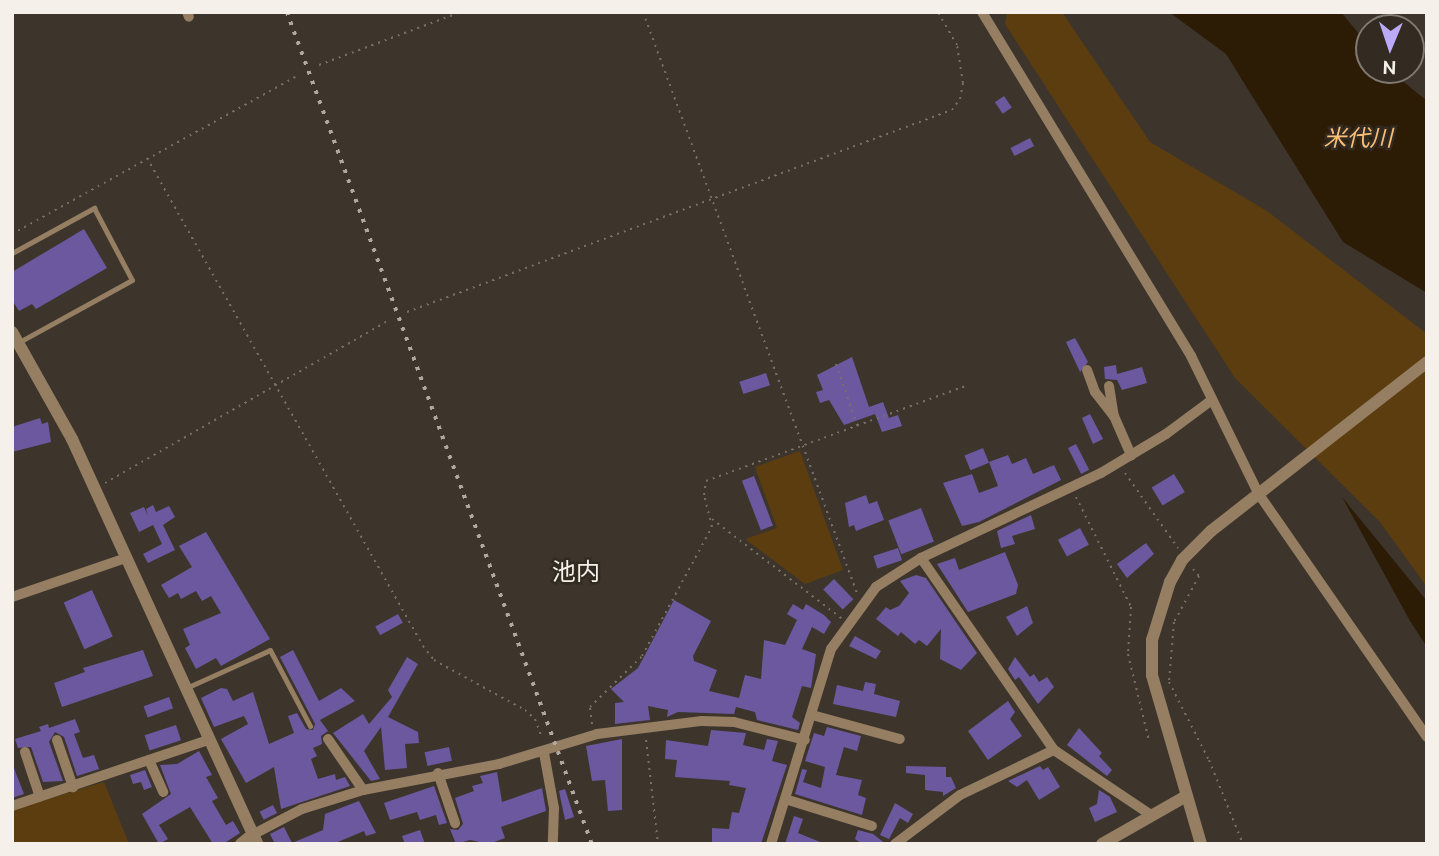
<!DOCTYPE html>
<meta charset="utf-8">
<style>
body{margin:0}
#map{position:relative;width:1439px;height:856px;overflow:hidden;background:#3d352c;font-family:Ubuntu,"Noto Sans JP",sans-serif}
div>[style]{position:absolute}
.green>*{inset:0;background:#5c3d10}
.water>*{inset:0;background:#2c1b05}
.building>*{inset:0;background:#6b589f;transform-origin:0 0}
.path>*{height:2px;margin-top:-1px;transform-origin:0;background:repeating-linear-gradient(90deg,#787068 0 2px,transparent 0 7px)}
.service>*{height:5px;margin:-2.5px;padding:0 2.5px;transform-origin:2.5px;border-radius:2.5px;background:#957e62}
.minor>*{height:10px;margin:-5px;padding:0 5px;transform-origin:5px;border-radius:5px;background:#957e62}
.tertiary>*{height:12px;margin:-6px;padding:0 6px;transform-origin:6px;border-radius:6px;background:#957e62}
.rail>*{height:3.5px;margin-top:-1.75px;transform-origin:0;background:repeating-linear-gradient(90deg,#afa9a1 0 3.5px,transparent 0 10.5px)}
span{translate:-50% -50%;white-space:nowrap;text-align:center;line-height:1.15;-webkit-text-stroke:5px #332b22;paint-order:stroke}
.water-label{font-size:23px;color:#fabf77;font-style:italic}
.quarter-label{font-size:24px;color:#f5f0ea}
.frame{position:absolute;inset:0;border:14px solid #f5f0ea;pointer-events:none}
.north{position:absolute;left:1355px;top:14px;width:70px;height:70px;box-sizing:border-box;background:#332b22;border:2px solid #817a72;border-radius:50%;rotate:182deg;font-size:19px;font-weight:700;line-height:28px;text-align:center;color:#f5f0ea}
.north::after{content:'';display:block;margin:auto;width:24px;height:32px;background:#bbaaf6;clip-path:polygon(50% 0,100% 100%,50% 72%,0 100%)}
</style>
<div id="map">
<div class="green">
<div style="clip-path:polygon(1007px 12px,1062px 12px,1150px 142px,1267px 211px,1427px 334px,1427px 587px,1380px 522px,1235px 378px,1005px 24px)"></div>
<div style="clip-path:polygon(800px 451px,843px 570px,805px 584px,745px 539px,777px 528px,755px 467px)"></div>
<div style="clip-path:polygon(104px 782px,129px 844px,12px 844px,12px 810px)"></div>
</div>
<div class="water">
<div style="clip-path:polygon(1169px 12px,1341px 12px,1369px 46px,1369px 70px,1389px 70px,1427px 101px,1427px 293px,1343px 242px,1226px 54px)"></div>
<div style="clip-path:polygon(1342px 497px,1427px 601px,1427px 647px,1410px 621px)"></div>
</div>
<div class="building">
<div style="left:1004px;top:96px;width:14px;height:11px;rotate:56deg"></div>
<div style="left:1030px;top:138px;width:9px;height:22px;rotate:63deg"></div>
<div style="clip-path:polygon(84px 229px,107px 268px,36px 309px,32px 304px,19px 311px,12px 300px,12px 272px)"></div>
<div style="clip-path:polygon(1075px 338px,1088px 362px,1080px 372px,1066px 342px)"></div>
<div style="clip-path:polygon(852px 357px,869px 407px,883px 402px,889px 418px,898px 415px,902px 426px,882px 432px,875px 414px,844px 425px,829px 400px,820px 403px,816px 392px,823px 390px,817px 375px)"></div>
<div style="clip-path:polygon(1116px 365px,1117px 374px,1142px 367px,1147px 383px,1122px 390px,1117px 380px,1105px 379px,1104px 367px)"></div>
<div style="left:766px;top:373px;width:13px;height:28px;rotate:72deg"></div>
<div style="clip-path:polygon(1090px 414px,1103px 439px,1093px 444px,1082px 418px)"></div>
<div style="clip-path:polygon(40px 418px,42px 424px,48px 422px,51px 442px,12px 452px,12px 427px)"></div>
<div style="left:1076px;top:444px;width:29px;height:9px;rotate:63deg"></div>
<div style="left:983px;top:448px;width:16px;height:20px;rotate:68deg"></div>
<div style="clip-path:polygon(1008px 455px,1012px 464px,1026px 458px,1033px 474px,1054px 465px,1061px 480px,979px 522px,962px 526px,943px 483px,972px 474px,979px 493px,998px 486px,989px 462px)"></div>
<div style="left:1174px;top:474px;width:21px;height:26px;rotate:59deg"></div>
<div style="left:754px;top:476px;width:53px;height:13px;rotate:69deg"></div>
<div style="clip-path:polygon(866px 495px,869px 504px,877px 501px,884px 520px,856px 531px,854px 525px,849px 527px,845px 503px)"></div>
<div style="clip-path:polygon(153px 505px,156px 512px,169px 506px,175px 517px,163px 525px,175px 550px,148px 563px,143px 554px,162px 544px,153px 525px,139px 532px,130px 513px,144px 507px,148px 516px,146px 509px)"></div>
<div style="left:921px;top:508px;width:36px;height:35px;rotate:69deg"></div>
<div style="clip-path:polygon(1031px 515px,1035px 529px,1012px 536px,1015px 544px,1001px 548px,997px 531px)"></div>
<div style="left:1080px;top:528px;width:19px;height:25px;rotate:62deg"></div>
<div style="clip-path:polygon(206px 532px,270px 639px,221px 666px,216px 658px,196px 669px,185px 648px,190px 645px,183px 629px,221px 613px,211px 596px,202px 601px,196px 591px,181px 599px,178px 593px,169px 598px,161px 585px,192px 567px,179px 546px)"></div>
<div style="clip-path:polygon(1146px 543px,1154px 554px,1127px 578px,1117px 564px)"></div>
<div style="left:898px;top:548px;width:13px;height:26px;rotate:72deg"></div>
<div style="clip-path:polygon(1005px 552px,1018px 585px,1016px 594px,968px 612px,937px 564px,955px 558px,959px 570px)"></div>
<div style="clip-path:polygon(916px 575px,926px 578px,977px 653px,961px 670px,940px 659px,941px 629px,927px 646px,919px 640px,915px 644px,901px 632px,898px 636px,876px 619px,886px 607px,890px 610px,899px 606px,909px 593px,900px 581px)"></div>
<div style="left:834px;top:579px;width:28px;height:15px;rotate:46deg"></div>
<div style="left:92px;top:590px;width:51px;height:31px;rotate:66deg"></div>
<div style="clip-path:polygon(674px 600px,711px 621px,693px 656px,694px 661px,717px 670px,709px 691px,739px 698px,745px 675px,761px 679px,764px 640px,785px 645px,797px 620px,787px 614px,793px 604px,803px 610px,806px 604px,824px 615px,831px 622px,824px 634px,812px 627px,802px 649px,816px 654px,811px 688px,802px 686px,792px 717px,800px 723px,798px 730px,757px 720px,755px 712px,736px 707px,734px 714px,678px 712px,667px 717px,668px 710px,648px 706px,650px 720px,615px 724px,615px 703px,624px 702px,611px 689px,638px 668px)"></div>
<div style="clip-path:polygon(1027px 606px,1033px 623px,1017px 636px,1006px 617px)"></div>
<div style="left:398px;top:614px;width:10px;height:26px;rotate:61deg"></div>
<div style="clip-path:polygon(855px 636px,881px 651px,876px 659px,849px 646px)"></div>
<div style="clip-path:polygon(143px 650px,153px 676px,62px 707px,54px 683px,85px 672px,83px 668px)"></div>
<div style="clip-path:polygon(293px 650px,319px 701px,341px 688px,355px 701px,320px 720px,328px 731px,321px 736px,322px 744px,313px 748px,317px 756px,311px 759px,318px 779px,335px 774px,336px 780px,345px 777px,350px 786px,281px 809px,274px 767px,246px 783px,221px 739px,248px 724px,244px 716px,214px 727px,201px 698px,221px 688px,227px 689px,233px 701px,253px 692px,269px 744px,294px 733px,288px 716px,297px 713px,306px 729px,313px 730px,315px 724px,280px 657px)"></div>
<div style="clip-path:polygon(407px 657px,418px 664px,388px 717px,418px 732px,419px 743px,405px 744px,407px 768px,385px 770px,381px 727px,364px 751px,380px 779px,371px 781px,333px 733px,363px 714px,369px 724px,392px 697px,388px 690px)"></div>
<div style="clip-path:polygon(1015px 657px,1030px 677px,1034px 674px,1039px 682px,1047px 677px,1054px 687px,1038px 704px,1019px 677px,1015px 680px,1008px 669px)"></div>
<div style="clip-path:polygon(865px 682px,876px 684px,874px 694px,900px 701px,896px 717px,833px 704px,837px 685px,863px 691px)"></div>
<div style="left:169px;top:697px;width:12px;height:27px;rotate:70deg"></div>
<div style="clip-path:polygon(1008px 701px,1015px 712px,1010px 719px,1022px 736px,988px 760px,968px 731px)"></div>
<div style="clip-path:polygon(75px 719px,80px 732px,74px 734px,83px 758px,94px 755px,99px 769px,77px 776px,64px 737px,55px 732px,49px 742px,63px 781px,43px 782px,31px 747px,18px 748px,15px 739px,41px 731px,39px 727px,48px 724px,49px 728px)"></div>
<div style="left:176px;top:725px;width:16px;height:33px;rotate:72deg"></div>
<div style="clip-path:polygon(827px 727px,861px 736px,857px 751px,844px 747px,836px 775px,862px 780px,858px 795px,866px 798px,862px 815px,795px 794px,802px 769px,807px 770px,803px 782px,821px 788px,825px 767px,805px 761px,814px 733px,824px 736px)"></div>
<div style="clip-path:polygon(1079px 728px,1102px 753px,1099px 756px,1112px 770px,1107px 776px,1067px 745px)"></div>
<div style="clip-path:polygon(711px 730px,746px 733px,743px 745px,764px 750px,767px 739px,778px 741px,772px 761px,787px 765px,761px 844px,712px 844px,712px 828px,729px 829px,732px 812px,739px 813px,746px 788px,729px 785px,730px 781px,675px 777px,677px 760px,665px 759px,666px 740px,708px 746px)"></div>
<div style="clip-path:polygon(622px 739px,622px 810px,608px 811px,605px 780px,592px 781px,586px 746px)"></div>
<div style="left:449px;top:747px;width:14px;height:25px;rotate:78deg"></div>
<div style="clip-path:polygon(199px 751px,212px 775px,206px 777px,218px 798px,212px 801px,226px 825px,233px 821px,240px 833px,223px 844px,213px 844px,190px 807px,159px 825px,168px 839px,159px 844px,142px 814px,171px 794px,160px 765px,177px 764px)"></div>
<div style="clip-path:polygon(12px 763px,24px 794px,12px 798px)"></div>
<div style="clip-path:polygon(906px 766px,946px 767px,946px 777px,951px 777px,956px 788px,943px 796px,943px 792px,925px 790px,925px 775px,906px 773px)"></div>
<div style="clip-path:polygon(1040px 766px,1043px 770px,1048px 767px,1060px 787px,1039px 800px,1027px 780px,1017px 787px,1008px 781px)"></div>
<div style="clip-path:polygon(145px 770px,152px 787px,144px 790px,141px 782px,133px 784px,130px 775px)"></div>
<div style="clip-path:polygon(497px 772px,502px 802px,542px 788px,546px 811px,501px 827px,505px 838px,489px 844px,470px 840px,456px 844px,450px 829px,458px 830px,463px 824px,455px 798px,474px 791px,472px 786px,483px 783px,480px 776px)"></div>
<div style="clip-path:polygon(434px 786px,447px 823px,439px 825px,436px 815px,420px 820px,417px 812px,390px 820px,384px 803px)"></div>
<div style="clip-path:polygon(565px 789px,574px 817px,565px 820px,559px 791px)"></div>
<div style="clip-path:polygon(1099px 790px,1110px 797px,1117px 812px,1095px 822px,1089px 808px,1097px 804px)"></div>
<div style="clip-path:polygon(359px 801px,376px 833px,366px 836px,364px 831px,333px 844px,275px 844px,270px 834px,284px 827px,292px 843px,323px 830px,325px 814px)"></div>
<div style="clip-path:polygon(895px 803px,913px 814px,908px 823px,900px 818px,889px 839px,880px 835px)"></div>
<div style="left:273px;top:805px;width:9px;height:15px;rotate:63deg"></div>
<div style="clip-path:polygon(794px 816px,803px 819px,798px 833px,825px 844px,785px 844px)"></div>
<div style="clip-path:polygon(420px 830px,425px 844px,405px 844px,402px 836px)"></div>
<div style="clip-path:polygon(858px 830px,873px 834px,886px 844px,862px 844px,855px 839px)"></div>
</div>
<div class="path">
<div style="left:643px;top:12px;width:619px;rotate:69.78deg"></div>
<div style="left:319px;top:65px;width:152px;rotate:-20.5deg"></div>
<div style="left:147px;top:158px;width:561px;rotate:60.51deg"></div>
<div style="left:423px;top:646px;width:18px;rotate:52deg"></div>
<div style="left:434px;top:660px;width:104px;rotate:28.8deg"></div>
<div style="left:525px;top:710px;width:13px;rotate:42deg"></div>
<div style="left:535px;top:719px;width:20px;rotate:70deg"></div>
<div style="left:12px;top:234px;width:324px;rotate:-29deg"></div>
<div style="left:407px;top:312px;width:581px;rotate:-20.34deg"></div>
<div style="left:952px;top:110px;width:14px;rotate:-54deg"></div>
<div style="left:960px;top:99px;width:16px;rotate:-79deg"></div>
<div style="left:963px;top:83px;width:38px;rotate:-99deg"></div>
<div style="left:957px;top:45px;width:38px;rotate:-120deg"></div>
<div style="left:836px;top:364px;width:65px;rotate:71deg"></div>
<div style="left:1125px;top:473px;width:92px;rotate:54.8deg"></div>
<div style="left:105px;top:483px;width:326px;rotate:-29.8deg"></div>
<div style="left:1076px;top:497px;width:123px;rotate:63.4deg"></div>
<div style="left:1131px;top:607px;width:47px;rotate:93.7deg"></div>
<div style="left:1128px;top:654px;width:89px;rotate:76.4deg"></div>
<div style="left:712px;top:519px;width:163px;rotate:37.5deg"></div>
<div style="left:1193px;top:569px;width:9px;rotate:49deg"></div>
<div style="left:1199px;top:576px;width:52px;rotate:118.5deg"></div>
<div style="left:1174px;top:622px;width:60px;rotate:94.8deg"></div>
<div style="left:1169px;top:682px;width:88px;rotate:62.9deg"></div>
<div style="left:1209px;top:760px;width:91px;rotate:68deg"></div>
<div style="left:592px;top:724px;width:17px;rotate:-97deg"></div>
<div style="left:590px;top:707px;width:73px;rotate:-44.4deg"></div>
<div style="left:642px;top:656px;width:147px;rotate:-61.5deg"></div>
<div style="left:712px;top:527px;width:33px;rotate:-104deg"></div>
<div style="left:704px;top:495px;width:14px;rotate:-82deg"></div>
<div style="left:706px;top:481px;width:277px;rotate:-20.1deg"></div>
<div style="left:646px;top:740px;width:105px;rotate:83.4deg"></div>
</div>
<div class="service">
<div style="left:12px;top:253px;width:94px;rotate:-28.8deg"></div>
<div style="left:94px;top:208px;width:81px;rotate:62.2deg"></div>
<div style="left:132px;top:280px;width:129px;rotate:151.2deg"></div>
<div style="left:186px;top:688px;width:92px;rotate:-24.3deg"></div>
<div style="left:270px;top:650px;width:86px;rotate:62.2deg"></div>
</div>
<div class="minor">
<div style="left:187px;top:12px;width:5px;rotate:68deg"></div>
<div style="left:982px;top:12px;width:403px;rotate:58.7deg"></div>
<div style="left:1191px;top:356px;width:153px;rotate:63.9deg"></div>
<div style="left:1258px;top:493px;width:297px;rotate:55.3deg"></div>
<div style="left:1087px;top:370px;width:23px;rotate:70deg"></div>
<div style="left:1095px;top:392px;width:31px;rotate:52deg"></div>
<div style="left:1109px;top:386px;width:30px;rotate:81deg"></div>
<div style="left:1114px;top:416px;width:43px;rotate:66.4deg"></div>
<div style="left:921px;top:558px;width:234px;rotate:55.3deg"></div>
<div style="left:1054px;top:750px;width:117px;rotate:33.8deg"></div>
<div style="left:12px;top:597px;width:120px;rotate:-18.9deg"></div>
<div style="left:812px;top:715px;width:91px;rotate:15.3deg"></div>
<div style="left:328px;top:739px;width:62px;rotate:55.5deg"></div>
<div style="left:57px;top:740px;width:50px;rotate:71.2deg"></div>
<div style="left:25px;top:752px;width:47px;rotate:71.6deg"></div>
<div style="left:544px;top:753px;width:56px;rotate:79.7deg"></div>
<div style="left:554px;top:808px;width:36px;rotate:92deg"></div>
<div style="left:149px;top:760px;width:35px;rotate:66deg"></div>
<div style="left:438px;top:773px;width:53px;rotate:71.2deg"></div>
<div style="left:785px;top:799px;width:91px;rotate:17.2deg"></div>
<div style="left:12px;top:806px;width:207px;rotate:-18.6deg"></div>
<div style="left:252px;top:835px;width:56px;rotate:-27.5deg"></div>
<div style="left:302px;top:809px;width:64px;rotate:-17.3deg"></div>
<div style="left:363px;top:790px;width:138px;rotate:-10.8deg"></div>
<div style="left:499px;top:764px;width:102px;rotate:-17deg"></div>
<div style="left:597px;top:734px;width:106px;rotate:-7.1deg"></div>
<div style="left:702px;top:721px;width:32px;rotate:2deg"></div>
<div style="left:734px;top:722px;width:73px;rotate:14.2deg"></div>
<div style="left:771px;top:844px;width:204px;rotate:-72.9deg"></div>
<div style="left:831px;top:649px;width:77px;rotate:-54deg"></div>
<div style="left:876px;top:587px;width:54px;rotate:-32.8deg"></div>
<div style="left:921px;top:558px;width:199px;rotate:-25.3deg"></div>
<div style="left:1101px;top:473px;width:76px;rotate:-31deg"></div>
<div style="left:1166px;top:434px;width:57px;rotate:-36.5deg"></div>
<div style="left:895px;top:844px;width:81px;rotate:-37deg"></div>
<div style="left:960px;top:795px;width:104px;rotate:-25.6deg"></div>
</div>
<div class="tertiary">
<div style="left:12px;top:332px;width:123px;rotate:60.7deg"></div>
<div style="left:72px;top:439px;width:445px;rotate:65.4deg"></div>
<div style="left:241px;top:844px;width:14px;rotate:-39deg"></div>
<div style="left:1102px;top:844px;width:97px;rotate:-29.7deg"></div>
<div style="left:1201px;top:844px;width:176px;rotate:-106.2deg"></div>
<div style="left:1152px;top:675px;width:35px;rotate:-90deg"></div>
<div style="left:1152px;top:640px;width:61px;rotate:-72.8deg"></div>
<div style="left:1170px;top:582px;width:25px;rotate:-61deg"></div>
<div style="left:1182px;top:560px;width:41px;rotate:-45deg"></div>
<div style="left:1211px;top:531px;width:274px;rotate:-38deg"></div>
</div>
<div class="rail">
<div style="left:287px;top:12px;width:886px;rotate:69.87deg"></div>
</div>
<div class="water-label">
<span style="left:1358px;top:138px">米代川</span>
</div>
<div class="quarter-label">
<span style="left:576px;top:572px">池内</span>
</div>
<div class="frame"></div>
<div class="north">N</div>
</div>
